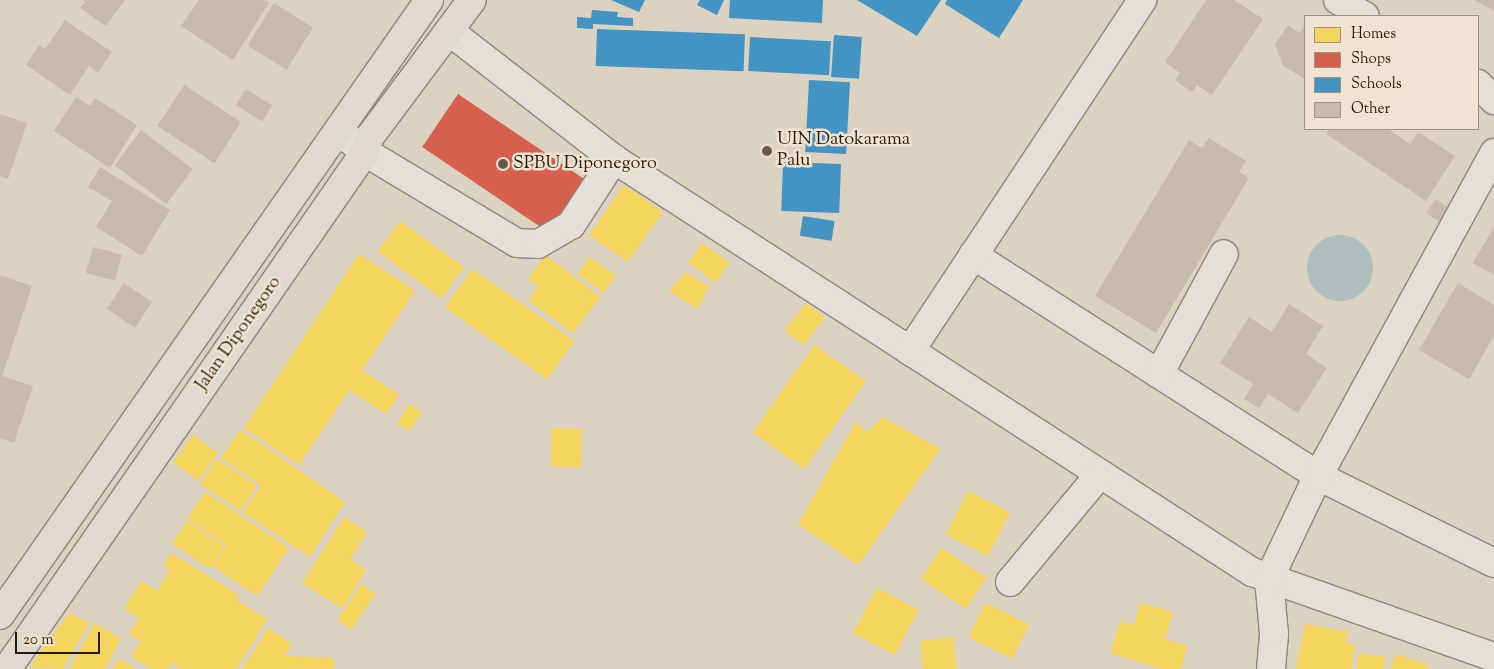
<!DOCTYPE html>
<style>
body{margin:0}
#map{position:relative;width:1494px;height:669px;overflow:hidden;background:#dcd2c2;font-family:"Sorts Mill Goudy",serif}
div>[style]{position:absolute}
.water>*{inset:0;background:#afbebd}
.round{border-radius:50%}
.homes>*{inset:0;background:#f6d55c;transform-origin:0 0}
.shops>*{inset:0;background:#d6604d;transform-origin:0 0}
.schools>*{inset:0;background:#4393c3;transform-origin:0 0}
.building>*{inset:0;background:#cab9ad;transform-origin:0 0}
.roads{filter:drop-shadow(1px 0 #8d8579) drop-shadow(-1px 0 #8d8579) drop-shadow(0 1px #8d8579) drop-shadow(0 -1px #8d8579)}
.minor>*{height:28px;margin:-14px;padding:0 14px;transform-origin:14px;border-radius:14px;background:#e4dfd7}
.highway>*{height:28px;margin:-14px;padding:0 14px;transform-origin:14px;border-radius:14px;background:#dfd9d0}
.dots>*{width:14px;height:14px;translate:-50% -50%;box-sizing:border-box;border:2px solid #efe3d1;border-radius:50%}
span{translate:-50% -50%;white-space:nowrap;text-align:center;line-height:1.15;-webkit-text-stroke:5px #efe3d1;paint-order:stroke}
.poi-label{font-size:18px;color:#281805}
.left{translate:0 -50%;text-align:left}
.street-label{font-size:18px;color:#281805}
.legend{position:absolute;left:1304px;top:15px;width:175px;height:115px;box-sizing:border-box;background:#efe3d1;border:1px solid #9f927f;margin:0;padding:6px 9px;list-style:none;font-size:15px;color:#281805}
.legend li{display:flex;align-items:center;gap:10px;height:25px}
.legend b{width:25px;border:1px solid #9f927f}
.scale{position:absolute;left:15px;top:632px;width:85px;height:22px;box-sizing:border-box;border:2px solid #281805;border-top:0;padding-left:6px;font-size:15px;line-height:18px;white-space:nowrap;color:#281805;-webkit-text-stroke:4px #efe3d1;paint-order:stroke}
</style>
<div id="map">
<div class="water">
<div class="round" style="left:1307px;top:235px;width:66px;height:66px"></div>
</div>
<div class="homes">
<div style="left:624px;top:185px;width:47px;height:61px;rotate:35deg"></div>
<div style="left:400px;top:221px;width:79px;height:38px;rotate:36deg"></div>
<div style="left:702px;top:243px;width:34px;height:24px;rotate:36deg"></div>
<div style="clip-path:polygon(359px 254px,415px 291px,362px 370px,399px 395px,386px 414px,349px 390px,299px 465px,244px 428px)"></div>
<div style="clip-path:polygon(546px 255px,600px 297px,573px 333px,528px 300px,539px 286px,528px 279px)"></div>
<div style="left:590px;top:257px;width:32px;height:21px;rotate:36deg"></div>
<div style="left:472px;top:269px;width:125px;height:47px;rotate:35deg"></div>
<div style="clip-path:polygon(686px 272px,709px 287px,697px 309px,669px 291px)"></div>
<div style="left:806px;top:303px;width:24px;height:35px;rotate:38deg"></div>
<div style="left:814px;top:345px;width:63px;height:107px;rotate:35deg"></div>
<div style="left:409px;top:404px;width:15px;height:23px;rotate:32deg"></div>
<div style="clip-path:polygon(883px 417px,940px 449px,858px 565px,798px 524px,856px 422px,867px 432px)"></div>
<div style="left:552px;top:428px;width:30px;height:38px;rotate:2deg"></div>
<div style="clip-path:polygon(240px 430px,345px 502px,310px 557px,243px 512px,261px 485px,221px 458px)"></div>
<div style="left:193px;top:435px;width:31px;height:34px;rotate:36deg"></div>
<div style="left:217px;top:459px;width:48px;height:30px;rotate:34deg"></div>
<div style="left:968px;top:491px;width:47px;height:49px;rotate:27deg"></div>
<div style="clip-path:polygon(205px 492px,289px 548px,257px 596px,212px 566px,226px 545px,187px 519px)"></div>
<div style="clip-path:polygon(344px 517px,367px 532px,350px 559px,366px 570px,342px 608px,302px 583px)"></div>
<div style="left:187px;top:521px;width:45px;height:27px;rotate:34deg"></div>
<div style="left:941px;top:548px;width:54px;height:37px;rotate:33deg"></div>
<div style="clip-path:polygon(171px 553px,239px 595px,236px 600px,267px 619px,236px 669px,181px 669px,171px 662px,167px 669px,151px 669px,131px 656px,141px 641px,129px 634px,139px 618px,124px 609px,141px 581px,157px 591px,170px 570px,163px 566px)"></div>
<div style="left:361px;top:584px;width:17px;height:43px;rotate:33deg"></div>
<div style="left:877px;top:588px;width:47px;height:51px;rotate:28deg"></div>
<div style="left:985px;top:603px;width:49px;height:38px;rotate:26deg"></div>
<div style="clip-path:polygon(1140px 603px,1173px 612px,1165px 639px,1187px 646px,1181px 669px,1162px 669px,1110px 653px,1120px 621px,1134px 625px)"></div>
<div style="clip-path:polygon(69px 613px,89px 623px,63px 669px,30px 667px)"></div>
<div style="clip-path:polygon(94px 623px,121px 638px,105px 669px,70px 669px)"></div>
<div style="clip-path:polygon(1305px 624px,1348px 632px,1346px 643px,1356px 645px,1351px 669px,1296px 669px)"></div>
<div style="clip-path:polygon(268px 628px,292px 644px,284px 656px,334px 658px,334px 669px,242px 669px)"></div>
<div style="clip-path:polygon(953px 637px,957px 669px,923px 669px,920px 641px)"></div>
<div style="clip-path:polygon(1359px 653px,1386px 657px,1383px 669px,1356px 669px)"></div>
<div style="clip-path:polygon(1396px 654px,1429px 665px,1428px 669px,1390px 669px)"></div>
<div style="clip-path:polygon(118px 659px,135px 667px,134px 669px,112px 669px)"></div>
</div>
<div class="shops">
<div style="left:458px;top:94px;width:154px;height:64px;rotate:34deg"></div>
</div>
<div class="schools">
<div style="clip-path:polygon(611px 0,645px 0,639px 12px)"></div>
<div style="clip-path:polygon(700px 0,724px 0,717px 15px,697px 5px)"></div>
<div style="clip-path:polygon(730px 0,823px 0,822px 23px,729px 18px)"></div>
<div style="clip-path:polygon(857px 0,941px 0,917px 36px)"></div>
<div style="clip-path:polygon(947px 0,1023px 0,999px 38px,945px 4px)"></div>
<div style="clip-path:polygon(592px 10px,618px 12px,617px 17px,633px 18px,633px 26px,593px 24px,593px 29px,577px 28px,577px 17px,591px 18px)"></div>
<div style="left:597px;top:29px;width:148px;height:37px;rotate:2deg"></div>
<div style="left:834px;top:35px;width:28px;height:42px;rotate:4deg"></div>
<div style="left:750px;top:37px;width:81px;height:34px;rotate:3deg"></div>
<div style="left:809px;top:80px;width:41px;height:72px;rotate:3deg"></div>
<div style="left:783px;top:162px;width:58px;height:49px;rotate:2deg"></div>
<div style="left:803px;top:216px;width:32px;height:20px;rotate:9deg"></div>
</div>
<div class="building">
<div style="clip-path:polygon(82px 0,125px 0,106px 26px,80px 8px,85px 2px)"></div>
<div style="clip-path:polygon(199px 0,264px 0,269px 3px,233px 60px,181px 26px)"></div>
<div style="clip-path:polygon(1206px 0,1234px 0,1263px 19px,1212px 95px,1197px 85px,1192px 92px,1175px 80px,1180px 73px,1165px 62px)"></div>
<div style="clip-path:polygon(1475px 0,1494px 0,1494px 11px)"></div>
<div style="left:274px;top:3px;width:46px;height:50px;rotate:32deg"></div>
<div style="clip-path:polygon(65px 20px,112px 52px,98px 73px,89px 66px,70px 95px,26px 65px,39px 45px,45px 49px)"></div>
<div style="clip-path:polygon(1288px 25px,1300px 33px,1305px 25px,1305px 79px,1283px 66px,1275px 44px)"></div>
<div style="left:184px;top:85px;width:68px;height:49px;rotate:33deg"></div>
<div style="left:246px;top:89px;width:31px;height:19px;rotate:32deg"></div>
<div style="clip-path:polygon(76px 97px,90px 106px,95px 98px,137px 125px,110px 168px,54px 131px)"></div>
<div style="clip-path:polygon(0 114px,27px 123px,8px 179px,0 176px)"></div>
<div style="clip-path:polygon(1329px 129px,1388px 129px,1410px 144px,1418px 132px,1455px 156px,1426px 201px,1326px 134px)"></div>
<div style="left:141px;top:130px;width:65px;height:44px;rotate:37deg"></div>
<div style="clip-path:polygon(1209px 138px,1246px 161px,1239px 172px,1249px 178px,1156px 333px,1095px 296px,1189px 140px,1202px 148px)"></div>
<div style="clip-path:polygon(100px 167px,170px 210px,142px 256px,96px 227px,112px 201px,88px 187px)"></div>
<div style="left:1436px;top:199px;width:16px;height:17px;rotate:35deg"></div>
<div style="clip-path:polygon(1494px 227px,1494px 275px,1473px 263px)"></div>
<div style="left:93px;top:247px;width:30px;height:27px;rotate:15deg"></div>
<div style="clip-path:polygon(0 275px,32px 286px,2px 376px,33px 386px,14px 443px,0 438px)"></div>
<div style="left:124px;top:283px;width:34px;height:31px;rotate:34deg"></div>
<div style="clip-path:polygon(1458px 283px,1494px 305px,1494px 336px,1469px 379px,1419px 350px)"></div>
<div style="clip-path:polygon(1289px 304px,1323px 326px,1306px 354px,1327px 368px,1298px 413px,1268px 394px,1259px 408px,1244px 399px,1253px 384px,1220px 363px,1249px 317px,1272px 332px)"></div>
</div>
<div class="roads">
<div class="minor">
<div style="left:1338px;top:0;width:31px;rotate:31deg"></div>
<div style="left:449px;top:31px;width:209px;rotate:37.8deg"></div>
<div style="left:614px;top:159px;width:760px;rotate:32.92deg"></div>
<div style="left:1252px;top:572px;width:256px;rotate:19.4deg"></div>
<div style="left:1478px;top:84px;width:23px;rotate:45deg"></div>
<div style="left:339px;top:131px;width:33px;rotate:39deg"></div>
<div style="left:365px;top:152px;width:177px;rotate:30.9deg"></div>
<div style="left:517px;top:243px;width:21px;rotate:3deg"></div>
<div style="left:538px;top:244px;width:38px;rotate:-30deg"></div>
<div style="left:571px;top:225px;width:79px;rotate:-56.9deg"></div>
<div style="left:973px;top:255px;width:410px;rotate:32.6deg"></div>
<div style="left:1318px;top:476px;width:196px;rotate:26.3deg"></div>
<div style="left:910px;top:351px;width:421px;rotate:-56.5deg"></div>
<div style="left:1159px;top:374px;width:136px;rotate:-61.6deg"></div>
<div style="left:1010px;top:582px;width:141px;rotate:-50.2deg"></div>
<div style="left:1271px;top:669px;width:35px;rotate:-85deg"></div>
<div style="left:1274px;top:634px;width:55px;rotate:-95.2deg"></div>
<div style="left:1269px;top:579px;width:114px;rotate:-64.6deg"></div>
<div style="left:1318px;top:476px;width:368px;rotate:-61.4deg"></div>
</div>
<div class="highway">
<div style="left:0;top:615px;width:750px;rotate:-55.1deg"></div>
<div style="left:7px;top:669px;width:629px;rotate:-55.3deg"></div>
<div style="left:365px;top:152px;width:15px;rotate:-74deg"></div>
<div style="left:369px;top:138px;width:172px;rotate:-53.3deg"></div>
</div>
</div>
<div class="dots">
<div style="left:767px;top:151px;background:#675947"></div>
<div style="left:503px;top:164px;background:#675947"></div>
</div>
<div class="poi-label">
<span class="left" style="left:777px;top:151px">UIN Datokarama<br>Palu</span>
<span class="left" style="left:513px;top:164px">SPBU Diponegoro</span>
</div>
<div class="street-label">
<span style="left:239px;top:334px;rotate:-55deg">Jalan Diponegoro</span>
</div>
<ul class="legend">
<li><b style="height:14px;background:#f6d55c"></b>Homes</li>
<li><b style="height:14px;background:#d6604d"></b>Shops</li>
<li><b style="height:14px;background:#4393c3"></b>Schools</li>
<li><b style="height:14px;background:#cab9ad"></b>Other</li>
</ul>
<div class="scale">20 m</div>
</div>
